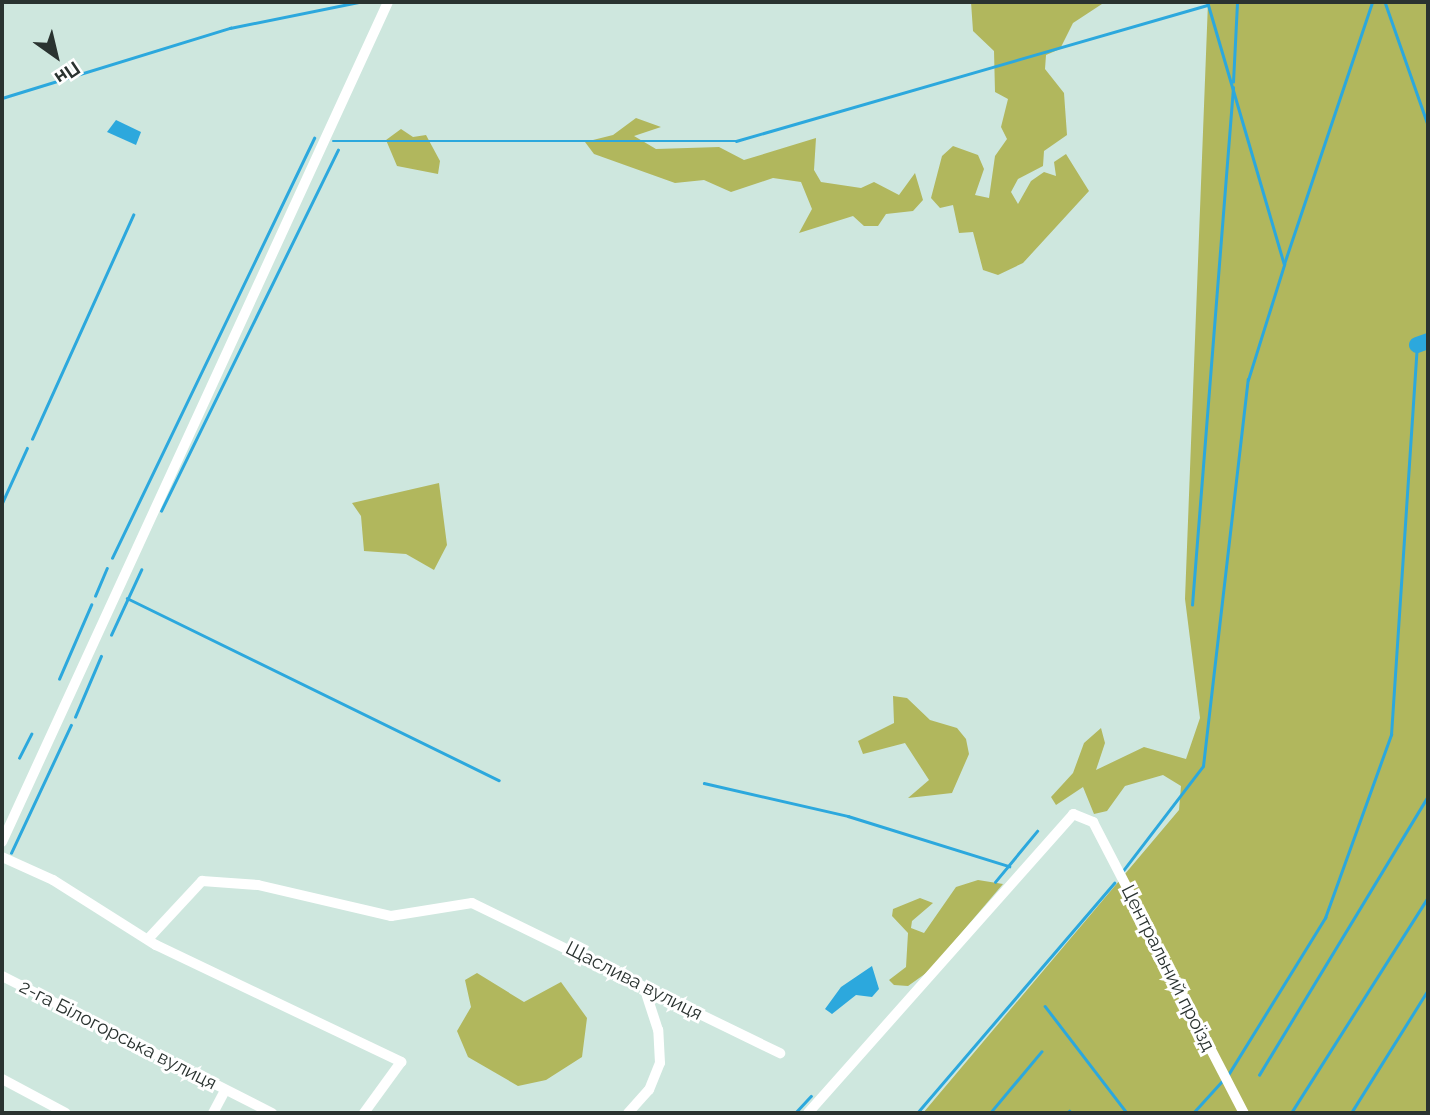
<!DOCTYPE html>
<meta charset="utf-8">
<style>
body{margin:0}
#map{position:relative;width:1430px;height:1115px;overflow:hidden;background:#cee7de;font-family:Raleway,sans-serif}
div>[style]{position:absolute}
.green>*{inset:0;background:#b1b75d}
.water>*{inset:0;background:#2ca8dd}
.stream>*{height:2.5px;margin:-1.25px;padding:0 1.25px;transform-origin:1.25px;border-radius:1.25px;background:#2ca8dd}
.river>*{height:16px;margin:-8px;padding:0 8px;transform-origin:8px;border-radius:8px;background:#2ca8dd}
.minor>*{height:10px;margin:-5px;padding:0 5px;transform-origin:5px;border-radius:5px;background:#fff}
span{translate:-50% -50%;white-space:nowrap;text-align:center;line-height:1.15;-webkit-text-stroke:6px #fff;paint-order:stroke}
.street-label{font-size:19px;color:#2a3330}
.frame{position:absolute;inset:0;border:4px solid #2a3330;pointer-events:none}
.north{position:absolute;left:21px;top:21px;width:70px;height:70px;-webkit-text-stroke:5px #fff;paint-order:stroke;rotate:146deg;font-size:19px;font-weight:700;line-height:28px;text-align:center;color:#2a3330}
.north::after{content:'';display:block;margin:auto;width:24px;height:32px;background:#2a3330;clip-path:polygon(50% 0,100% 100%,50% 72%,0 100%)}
</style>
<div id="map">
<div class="green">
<div style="clip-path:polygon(971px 2px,1105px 2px,1073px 23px,1060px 49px,1046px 55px,1045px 69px,1064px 93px,1067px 135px,1044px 151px,1043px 166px,1018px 179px,1011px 192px,1018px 204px,1031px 181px,1044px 172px,1056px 176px,1054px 162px,1066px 154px,1089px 191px,1023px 263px,998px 275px,983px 270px,973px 232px,959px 233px,953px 205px,940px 208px,931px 198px,942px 156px,953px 146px,978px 155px,984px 169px,975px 195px,989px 198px,995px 156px,1007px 139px,1001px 127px,1008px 99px,995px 92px,994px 51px,973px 31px)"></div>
<div style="clip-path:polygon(1208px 2px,1428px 2px,1428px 1113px,923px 1113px,1179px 810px,1181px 786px,1163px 775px,1125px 786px,1107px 811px,1094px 814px,1083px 787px,1056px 805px,1051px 797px,1073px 773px,1084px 743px,1101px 728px,1105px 743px,1096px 770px,1144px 747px,1186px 759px,1200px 718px,1185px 599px)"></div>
<div style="clip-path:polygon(636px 118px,661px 127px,634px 136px,656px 149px,719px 147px,744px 160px,816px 138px,814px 170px,821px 182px,861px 188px,874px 182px,899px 195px,915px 173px,923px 200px,913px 211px,886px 214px,878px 226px,864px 226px,853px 216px,799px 233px,812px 209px,801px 182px,773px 178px,731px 192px,704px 180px,675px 183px,594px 154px,585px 142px,613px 135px)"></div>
<div style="clip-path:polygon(401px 129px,413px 137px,426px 135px,440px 161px,438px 174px,397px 166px,386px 140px)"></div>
<div style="clip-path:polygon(439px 483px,447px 545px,434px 570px,406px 554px,364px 551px,361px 516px,352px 503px)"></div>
<div style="clip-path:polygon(893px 696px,907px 698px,930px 720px,957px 728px,966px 739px,969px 754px,952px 793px,908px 798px,929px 780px,905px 743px,863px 754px,858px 741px,894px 723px)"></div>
<div style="clip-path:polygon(978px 880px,1003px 884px,929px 971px,908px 986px,894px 985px,889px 980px,906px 967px,908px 933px,892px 916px,893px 909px,920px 898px,933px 903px,912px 921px,911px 928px,924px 933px,956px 887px)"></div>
<div style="clip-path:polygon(477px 973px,524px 1002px,561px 982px,587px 1018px,582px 1057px,546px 1080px,518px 1086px,468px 1057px,457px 1031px,471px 1007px,465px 980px)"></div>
</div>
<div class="water">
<div style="clip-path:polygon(116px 120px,141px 132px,136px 145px,107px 132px)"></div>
<div style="clip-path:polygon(872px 966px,879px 989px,872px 997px,856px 995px,832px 1014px,825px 1009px,841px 987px)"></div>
</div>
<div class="stream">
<div style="left:1385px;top:2px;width:130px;rotate:70.7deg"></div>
<div style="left:1233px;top:82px;width:80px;rotate:-87.1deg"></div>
<div style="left:2px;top:98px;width:239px;rotate:-17.1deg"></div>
<div style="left:230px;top:28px;width:132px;rotate:-11.4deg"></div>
<div style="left:333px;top:141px;width:403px"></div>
<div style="left:736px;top:141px;width:491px;rotate:-16.1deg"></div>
<div style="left:1284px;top:264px;width:276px;rotate:-71.4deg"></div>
<div style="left:32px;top:439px;width:246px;rotate:-65.7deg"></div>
<div style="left:2px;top:503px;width:60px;rotate:-65.6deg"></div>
<div style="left:161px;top:511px;width:402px;rotate:-63.9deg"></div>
<div style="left:112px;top:558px;width:466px;rotate:-64.3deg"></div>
<div style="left:95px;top:596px;width:30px;rotate:-67deg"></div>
<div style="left:127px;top:598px;width:414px;rotate:26.1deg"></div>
<div style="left:1192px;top:605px;width:519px;rotate:-85.47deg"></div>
<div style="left:111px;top:635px;width:72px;rotate:-65.2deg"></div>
<div style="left:59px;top:679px;width:81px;rotate:-66.6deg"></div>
<div style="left:75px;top:717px;width:66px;rotate:-66.9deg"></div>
<div style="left:19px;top:758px;width:27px;rotate:-63deg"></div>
<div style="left:704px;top:783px;width:148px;rotate:12.9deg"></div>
<div style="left:848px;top:816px;width:169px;rotate:17.3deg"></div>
<div style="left:11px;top:853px;width:141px;rotate:-64.9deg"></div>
<div style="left:1122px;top:872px;width:133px;rotate:-52.6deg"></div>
<div style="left:1203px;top:766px;width:389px;rotate:-83.4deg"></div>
<div style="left:1248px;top:380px;width:121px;rotate:-72.6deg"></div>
<div style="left:1284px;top:265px;width:274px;rotate:-106.3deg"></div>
<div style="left:995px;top:882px;width:66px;rotate:-50.5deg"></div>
<div style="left:1045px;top:1006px;width:135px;rotate:52.5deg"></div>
<div style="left:1228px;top:1075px;width:185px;rotate:-58.3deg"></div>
<div style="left:1325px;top:918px;width:195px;rotate:-70.2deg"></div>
<div style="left:1391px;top:735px;width:391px;rotate:-86.2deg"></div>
<div style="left:1259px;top:1075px;width:326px;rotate:-58.8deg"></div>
<div style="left:795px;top:1113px;width:23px;rotate:-47deg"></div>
<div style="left:917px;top:1113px;width:303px;rotate:-49.4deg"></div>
<div style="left:990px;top:1113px;width:80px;rotate:-50.1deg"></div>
<div style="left:1067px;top:1113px;width:3px;rotate:-45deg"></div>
<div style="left:1193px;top:1113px;width:45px;rotate:-47.7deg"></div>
<div style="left:1291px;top:1113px;width:256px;rotate:-57.6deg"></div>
<div style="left:1351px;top:1113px;width:145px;rotate:-58deg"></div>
</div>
<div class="river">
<div style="left:1417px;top:345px;width:12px;rotate:-20deg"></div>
</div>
<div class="minor">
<div style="left:2px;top:842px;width:924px;rotate:-65.32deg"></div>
<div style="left:2px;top:857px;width:56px;rotate:24.3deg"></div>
<div style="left:53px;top:880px;width:122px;rotate:32.3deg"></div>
<div style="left:156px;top:945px;width:272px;rotate:25.5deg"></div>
<div style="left:401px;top:1062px;width:63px;rotate:126deg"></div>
<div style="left:149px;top:938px;width:78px;rotate:-47.1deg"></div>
<div style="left:202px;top:881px;width:56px;rotate:4.1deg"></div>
<div style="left:258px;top:885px;width:137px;rotate:13.1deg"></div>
<div style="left:391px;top:916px;width:82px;rotate:-9.1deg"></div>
<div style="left:472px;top:903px;width:343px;rotate:26deg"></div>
<div style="left:2px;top:976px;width:303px;rotate:26.9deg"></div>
<div style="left:2px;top:1079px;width:72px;rotate:28deg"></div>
<div style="left:213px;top:1113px;width:26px;rotate:-62deg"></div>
<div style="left:628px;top:1113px;width:31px;rotate:-48deg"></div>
<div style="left:649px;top:1090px;width:29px;rotate:-68deg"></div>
<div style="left:660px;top:1063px;width:33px;rotate:-93deg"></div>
<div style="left:658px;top:1030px;width:45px;rotate:-108deg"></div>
<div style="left:808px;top:1113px;width:400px;rotate:-48.4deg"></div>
<div style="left:1073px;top:814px;width:22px;rotate:22deg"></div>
<div style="left:1093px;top:822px;width:328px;rotate:62.6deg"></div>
</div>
<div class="street-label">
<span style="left:1168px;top:968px;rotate:63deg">Центральний проїзд</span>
<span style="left:634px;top:981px;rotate:27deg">Щаслива вулиця</span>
<span style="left:118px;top:1035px;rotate:27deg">2-га Білогорська вулиця</span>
</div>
<div class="frame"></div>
<div class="north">Пн</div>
</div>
